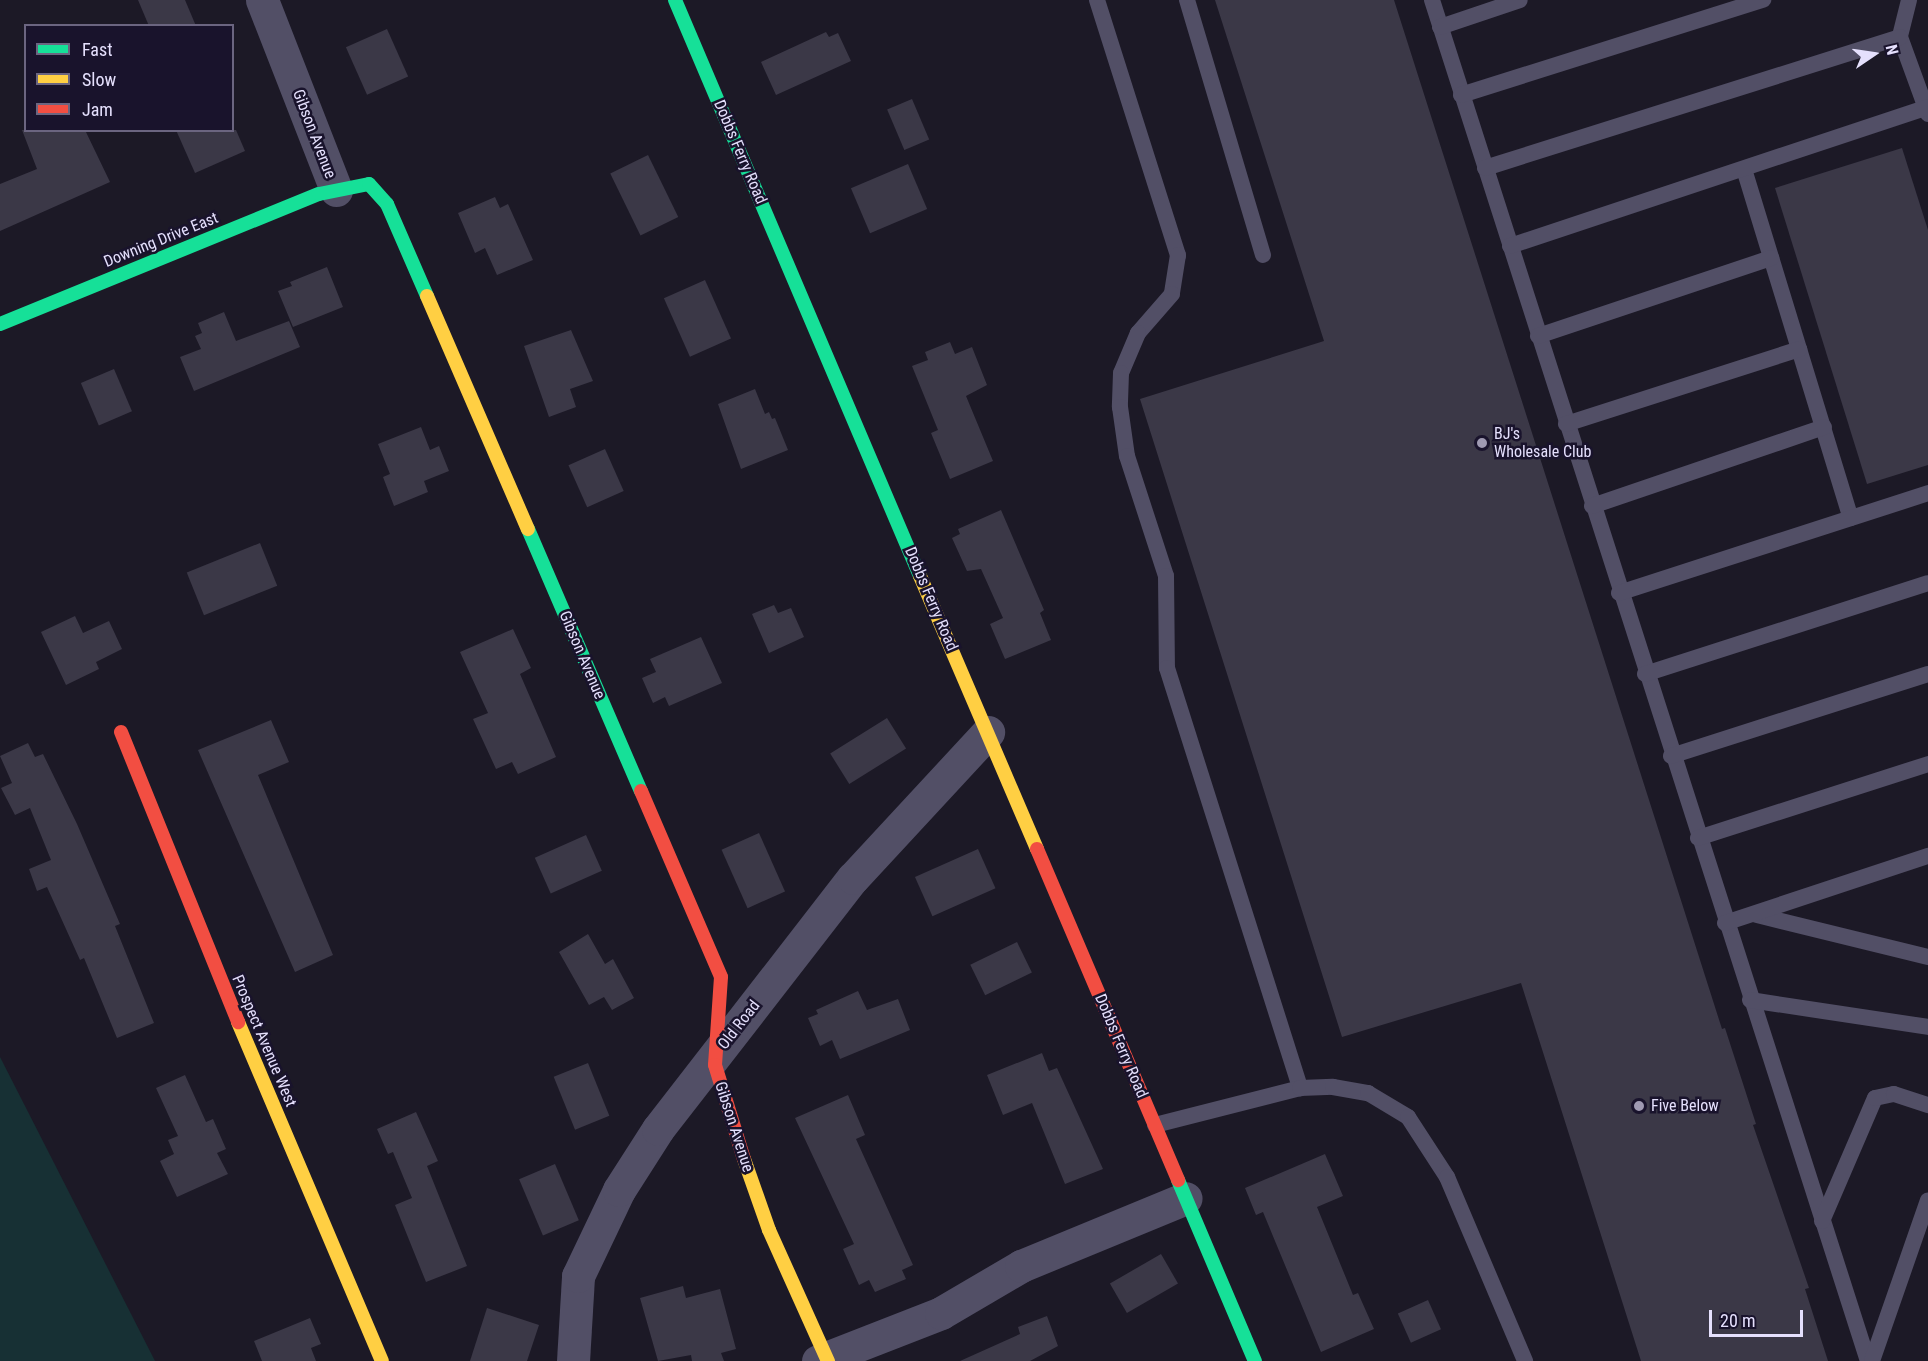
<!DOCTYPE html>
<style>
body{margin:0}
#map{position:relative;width:1928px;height:1361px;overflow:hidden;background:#1c1926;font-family:"Roboto Condensed",sans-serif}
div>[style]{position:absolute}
.green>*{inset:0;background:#173034}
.building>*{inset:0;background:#3b3847;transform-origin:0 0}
.lane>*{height:16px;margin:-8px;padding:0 8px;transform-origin:8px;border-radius:8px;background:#524f66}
.street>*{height:33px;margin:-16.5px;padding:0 16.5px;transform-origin:16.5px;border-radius:16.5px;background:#524f66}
.fast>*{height:14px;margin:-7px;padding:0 7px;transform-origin:7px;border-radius:7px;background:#16e098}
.slow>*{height:14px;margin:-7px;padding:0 7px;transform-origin:7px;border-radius:7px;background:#ffcf43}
.jam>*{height:14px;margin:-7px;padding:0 7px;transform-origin:7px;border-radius:7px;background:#f24e42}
.dots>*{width:16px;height:16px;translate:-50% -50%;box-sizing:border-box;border:3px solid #19132c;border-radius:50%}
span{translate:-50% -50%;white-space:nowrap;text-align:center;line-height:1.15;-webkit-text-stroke:5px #19132c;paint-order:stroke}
.street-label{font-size:16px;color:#e5e0fd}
.poi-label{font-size:16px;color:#e5e0fd}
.left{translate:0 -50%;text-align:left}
.legend{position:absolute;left:24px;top:24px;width:210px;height:108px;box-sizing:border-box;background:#19132c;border:2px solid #6b6580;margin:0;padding:8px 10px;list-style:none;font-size:18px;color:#e5e0fd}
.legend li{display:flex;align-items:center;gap:12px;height:30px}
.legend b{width:30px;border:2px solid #6b6580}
.north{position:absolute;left:1844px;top:24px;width:60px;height:60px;-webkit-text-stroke:4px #19132c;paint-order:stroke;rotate:77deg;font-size:16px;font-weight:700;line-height:24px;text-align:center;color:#e5e0fd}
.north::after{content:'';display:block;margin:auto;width:21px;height:27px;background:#e5e0fd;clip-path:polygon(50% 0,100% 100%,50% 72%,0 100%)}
.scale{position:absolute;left:1709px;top:1310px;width:94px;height:27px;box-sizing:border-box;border:3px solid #e5e0fd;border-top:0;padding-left:8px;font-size:18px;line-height:21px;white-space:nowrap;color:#e5e0fd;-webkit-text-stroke:4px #19132c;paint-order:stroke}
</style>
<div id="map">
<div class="green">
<div style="clip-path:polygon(0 1057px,155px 1361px,0 1361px)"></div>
</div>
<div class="building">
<div style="clip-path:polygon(138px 0,185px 0,196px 26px,149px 26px)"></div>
<div style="clip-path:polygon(1215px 0,1394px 0,1722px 1029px,1725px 1028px,1756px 1124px,1753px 1125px,1809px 1288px,1805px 1289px,1828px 1361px,1641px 1361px,1521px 983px,1342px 1037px,1140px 399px,1324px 341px)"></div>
<div style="left:387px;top:29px;width:52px;height:45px;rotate:66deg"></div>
<div style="clip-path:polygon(826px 32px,829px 37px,838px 33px,851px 61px,776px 95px,761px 62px)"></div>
<div style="left:912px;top:99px;width:44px;height:27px;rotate:67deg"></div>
<div style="clip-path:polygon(22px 130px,85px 130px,110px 182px,0 231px,0 184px,37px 169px)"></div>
<div style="clip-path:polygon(176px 130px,236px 130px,245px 151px,195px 173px)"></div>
<div style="clip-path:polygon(1902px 148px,1928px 230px,1928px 465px,1867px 484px,1775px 188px)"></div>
<div style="left:648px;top:155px;width:69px;height:42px;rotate:64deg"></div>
<div style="left:908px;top:164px;width:49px;height:62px;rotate:67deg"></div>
<div style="clip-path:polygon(495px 197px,500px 208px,508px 204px,533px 260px,497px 275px,485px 248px,475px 253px,458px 213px)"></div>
<div style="clip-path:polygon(327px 267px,343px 307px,293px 327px,278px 291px,292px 286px,290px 282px)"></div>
<div style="left:705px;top:280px;width:64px;height:45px;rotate:66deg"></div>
<div style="clip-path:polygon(224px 312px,236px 341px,289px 321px,300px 347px,194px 391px,180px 357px,201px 349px,195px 336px,202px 333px,198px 323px)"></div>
<div style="clip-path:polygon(571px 330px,593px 381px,570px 389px,576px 407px,549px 417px,524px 346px)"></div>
<div style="clip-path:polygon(950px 342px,955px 354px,972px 347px,987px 385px,966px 396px,993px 461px,950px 479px,931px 433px,938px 430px,912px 366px,928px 360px,925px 352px)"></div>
<div style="left:114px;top:369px;width:46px;height:36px;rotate:67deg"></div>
<div style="clip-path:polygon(755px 389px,765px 414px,769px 412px,772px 419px,775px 418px,788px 450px,741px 469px,718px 404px)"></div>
<div style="clip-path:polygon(421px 427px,430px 450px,439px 446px,449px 471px,424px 481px,428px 492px,394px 506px,383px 477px,390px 474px,378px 444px)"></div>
<div style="left:605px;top:449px;width:46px;height:40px;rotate:66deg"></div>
<div style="clip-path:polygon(1001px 510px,1044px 610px,1040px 613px,1051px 640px,1005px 659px,990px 624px,1003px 618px,981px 569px,967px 571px,952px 538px,960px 534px,958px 529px)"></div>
<div style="left:260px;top:543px;width:46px;height:79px;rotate:68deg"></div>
<div style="clip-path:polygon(774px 605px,778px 613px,791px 608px,804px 637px,769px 653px,752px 614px)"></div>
<div style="clip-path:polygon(75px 616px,83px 633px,109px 621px,122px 649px,96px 662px,99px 669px,66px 685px,41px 632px)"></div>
<div style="clip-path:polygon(513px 629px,531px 668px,520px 674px,556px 757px,518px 774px,512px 762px,496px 769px,473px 719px,488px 713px,460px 652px)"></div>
<div style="clip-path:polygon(701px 637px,722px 683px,669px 706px,665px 697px,653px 703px,642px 678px,656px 672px,650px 659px)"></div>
<div style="left:887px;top:718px;width:36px;height:67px;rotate:58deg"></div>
<div style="clip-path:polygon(271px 720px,289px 762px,258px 775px,333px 955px,295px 972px,198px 750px)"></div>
<div style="clip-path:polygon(28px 743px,35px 757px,43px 754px,77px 824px,120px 924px,115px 926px,154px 1023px,117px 1038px,84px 958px,80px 960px,47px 887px,37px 891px,29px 869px,51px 860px,30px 808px,15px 815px,1px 788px,12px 783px,0 756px)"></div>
<div style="left:759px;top:833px;width:64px;height:41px;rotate:66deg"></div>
<div style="left:586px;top:835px;width:39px;height:56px;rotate:66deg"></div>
<div style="left:978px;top:849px;width:43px;height:69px;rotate:66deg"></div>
<div style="clip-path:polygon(588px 934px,605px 964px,613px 959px,634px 998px,612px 1010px,604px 997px,589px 1005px,559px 952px)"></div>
<div style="left:1017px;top:942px;width:34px;height:52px;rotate:64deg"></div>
<div style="clip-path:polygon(858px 991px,867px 1010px,898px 999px,910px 1030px,840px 1059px,832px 1040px,820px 1046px,808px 1018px,818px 1014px,816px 1010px)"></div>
<div style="clip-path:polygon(1042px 1053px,1049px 1071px,1057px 1068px,1103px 1169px,1065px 1184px,1032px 1103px,1003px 1115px,987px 1075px)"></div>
<div style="left:588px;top:1063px;width:57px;height:37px;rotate:68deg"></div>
<div style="clip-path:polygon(185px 1075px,206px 1122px,213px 1119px,226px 1149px,217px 1153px,228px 1174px,177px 1197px,160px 1161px,174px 1154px,168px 1140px,178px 1136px,156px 1088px)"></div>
<div style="clip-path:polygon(848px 1095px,865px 1135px,856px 1139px,913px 1265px,902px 1270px,906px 1279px,875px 1292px,869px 1280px,859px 1285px,843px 1249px,854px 1244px,795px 1118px)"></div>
<div style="clip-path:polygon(416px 1112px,438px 1161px,427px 1166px,467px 1266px,426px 1282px,395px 1205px,412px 1198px,393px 1152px,388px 1154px,377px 1129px)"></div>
<div style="clip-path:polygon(1325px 1154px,1343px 1196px,1317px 1207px,1353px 1295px,1358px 1293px,1374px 1329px,1321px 1352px,1263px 1212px,1256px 1215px,1245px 1188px)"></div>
<div style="left:555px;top:1164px;width:61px;height:39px;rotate:67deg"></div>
<div style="left:1161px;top:1254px;width:34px;height:59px;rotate:60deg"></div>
<div style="clip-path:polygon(683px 1286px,686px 1298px,720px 1289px,736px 1349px,721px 1353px,724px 1361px,692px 1361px,691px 1355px,658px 1361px,640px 1298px)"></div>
<div style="left:1428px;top:1300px;width:32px;height:33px;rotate:66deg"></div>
<div style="clip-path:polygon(487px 1308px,539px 1325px,527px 1361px,470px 1361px)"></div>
<div style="clip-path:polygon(1047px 1316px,1058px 1346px,1030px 1361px,960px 1361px,1020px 1334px,1018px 1327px)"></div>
<div style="clip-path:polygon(310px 1318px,321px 1344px,311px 1348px,316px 1361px,262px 1361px,254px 1341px)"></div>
</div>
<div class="lane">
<div style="left:1097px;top:0;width:268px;rotate:72.4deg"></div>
<div style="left:1178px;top:255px;width:39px;rotate:99deg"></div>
<div style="left:1172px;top:294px;width:52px;rotate:131.1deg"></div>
<div style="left:1138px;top:333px;width:43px;rotate:113deg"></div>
<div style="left:1121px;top:373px;width:34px;rotate:92deg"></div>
<div style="left:1120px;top:407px;width:49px;rotate:81.9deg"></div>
<div style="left:1127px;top:456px;width:126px;rotate:72deg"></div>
<div style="left:1166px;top:576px;width:92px;rotate:89.4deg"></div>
<div style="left:1167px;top:668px;width:441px;rotate:72.4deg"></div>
<div style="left:1187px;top:0;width:266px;rotate:73.4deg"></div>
<div style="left:1432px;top:0;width:1429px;rotate:72.24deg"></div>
<div style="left:1909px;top:0;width:38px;rotate:104deg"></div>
<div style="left:1900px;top:37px;width:82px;rotate:70deg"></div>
<div style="left:1440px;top:27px;width:84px;rotate:-18.6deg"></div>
<div style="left:1461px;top:95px;width:317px;rotate:-17.5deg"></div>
<div style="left:1485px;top:168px;width:435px;rotate:-17.5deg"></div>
<div style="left:1744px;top:169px;width:365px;rotate:73deg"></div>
<div style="left:1510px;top:246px;width:438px;rotate:-18.4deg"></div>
<div style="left:1538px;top:336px;width:246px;rotate:-18.5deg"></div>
<div style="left:1566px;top:424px;width:245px;rotate:-17.8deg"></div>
<div style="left:1592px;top:506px;width:245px;rotate:-18.8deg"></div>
<div style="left:1619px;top:593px;width:325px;rotate:-17.9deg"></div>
<div style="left:1645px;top:674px;width:297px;rotate:-17.8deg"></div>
<div style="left:1671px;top:756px;width:270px;rotate:-17.7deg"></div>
<div style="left:1698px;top:838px;width:242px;rotate:-17.8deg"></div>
<div style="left:1757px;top:915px;width:176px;rotate:13.8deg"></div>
<div style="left:1725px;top:923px;width:214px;rotate:-18.3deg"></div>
<div style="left:1750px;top:1000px;width:180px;rotate:8.6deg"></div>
<div style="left:1155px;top:1125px;width:150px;rotate:-14.3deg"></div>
<div style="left:1300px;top:1088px;width:33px;rotate:-2deg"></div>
<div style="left:1333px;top:1087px;width:36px;rotate:10deg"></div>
<div style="left:1368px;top:1093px;width:47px;rotate:31deg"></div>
<div style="left:1408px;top:1117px;width:72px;rotate:57deg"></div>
<div style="left:1447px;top:1177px;width:200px;rotate:67deg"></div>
<div style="left:1822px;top:1221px;width:134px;rotate:-66.7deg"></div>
<div style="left:1875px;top:1098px;width:19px;rotate:-12deg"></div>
<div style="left:1894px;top:1094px;width:36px;rotate:18deg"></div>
<div style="left:1872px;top:1361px;width:170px;rotate:-70.8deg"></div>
</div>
<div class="street">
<div style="left:262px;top:0;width:204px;rotate:68.7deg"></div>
<div style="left:573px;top:1361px;width:85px;rotate:-86.6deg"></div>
<div style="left:578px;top:1276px;width:95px;rotate:-64.5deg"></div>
<div style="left:619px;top:1190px;width:72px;rotate:-57.4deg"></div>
<div style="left:658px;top:1129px;width:318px;rotate:-52.2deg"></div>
<div style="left:853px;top:878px;width:199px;rotate:-47.2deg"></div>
<div style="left:818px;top:1361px;width:132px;rotate:-21.3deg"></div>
<div style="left:941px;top:1313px;width:93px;rotate:-30.4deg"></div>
<div style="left:1021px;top:1266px;width:178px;rotate:-22.4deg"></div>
</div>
<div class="fast">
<div style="left:675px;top:0;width:626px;rotate:66.96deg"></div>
<div style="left:0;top:324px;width:344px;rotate:-22.2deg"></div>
<div style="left:319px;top:194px;width:51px;rotate:-11.3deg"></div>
<div style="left:369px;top:184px;width:27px;rotate:48deg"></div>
<div style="left:387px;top:204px;width:100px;rotate:66.5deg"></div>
<div style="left:528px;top:529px;width:285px;rotate:66.7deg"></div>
<div style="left:1178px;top:1180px;width:197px;rotate:67deg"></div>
</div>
<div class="slow">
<div style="left:427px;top:296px;width:254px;rotate:66.6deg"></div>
<div style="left:920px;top:576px;width:297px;rotate:66.8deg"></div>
<div style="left:238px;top:1022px;width:368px;rotate:67deg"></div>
<div style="left:744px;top:1159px;width:75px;rotate:70.6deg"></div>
<div style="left:769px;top:1230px;width:144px;rotate:65.8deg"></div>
</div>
<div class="jam">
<div style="left:121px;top:732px;width:313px;rotate:68deg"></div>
<div style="left:641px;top:791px;width:202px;rotate:66.7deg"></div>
<div style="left:721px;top:977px;width:88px;rotate:93.9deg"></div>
<div style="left:715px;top:1065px;width:98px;rotate:72.9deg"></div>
<div style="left:1037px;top:849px;width:360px;rotate:66.9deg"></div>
</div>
<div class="dots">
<div style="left:1482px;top:443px;background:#9f9ab2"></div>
<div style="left:1639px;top:1106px;background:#9f9ab2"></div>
</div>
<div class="street-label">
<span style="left:314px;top:134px;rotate:69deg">Gibson Avenue</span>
<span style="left:740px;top:152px;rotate:67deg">Dobbs Ferry Road</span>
<span style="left:161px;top:240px;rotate:-22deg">Downing Drive East</span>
<span style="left:931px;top:599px;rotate:67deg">Dobbs Ferry Road</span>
<span style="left:582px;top:655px;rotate:67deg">Gibson Avenue</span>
<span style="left:739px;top:1025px;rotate:-52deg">Old Road</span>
<span style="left:264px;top:1041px;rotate:67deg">Prospect Avenue West</span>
<span style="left:1121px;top:1046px;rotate:67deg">Dobbs Ferry Road</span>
<span style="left:734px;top:1127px;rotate:72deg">Gibson Avenue</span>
</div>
<div class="poi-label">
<span class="left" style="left:1494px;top:443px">BJ's<br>Wholesale Club</span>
<span class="left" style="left:1651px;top:1106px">Five Below</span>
</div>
<ul class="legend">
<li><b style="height:8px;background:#16e098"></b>Fast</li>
<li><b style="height:8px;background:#ffcf43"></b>Slow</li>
<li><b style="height:8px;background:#f24e42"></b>Jam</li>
</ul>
<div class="north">N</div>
<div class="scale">20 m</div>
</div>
